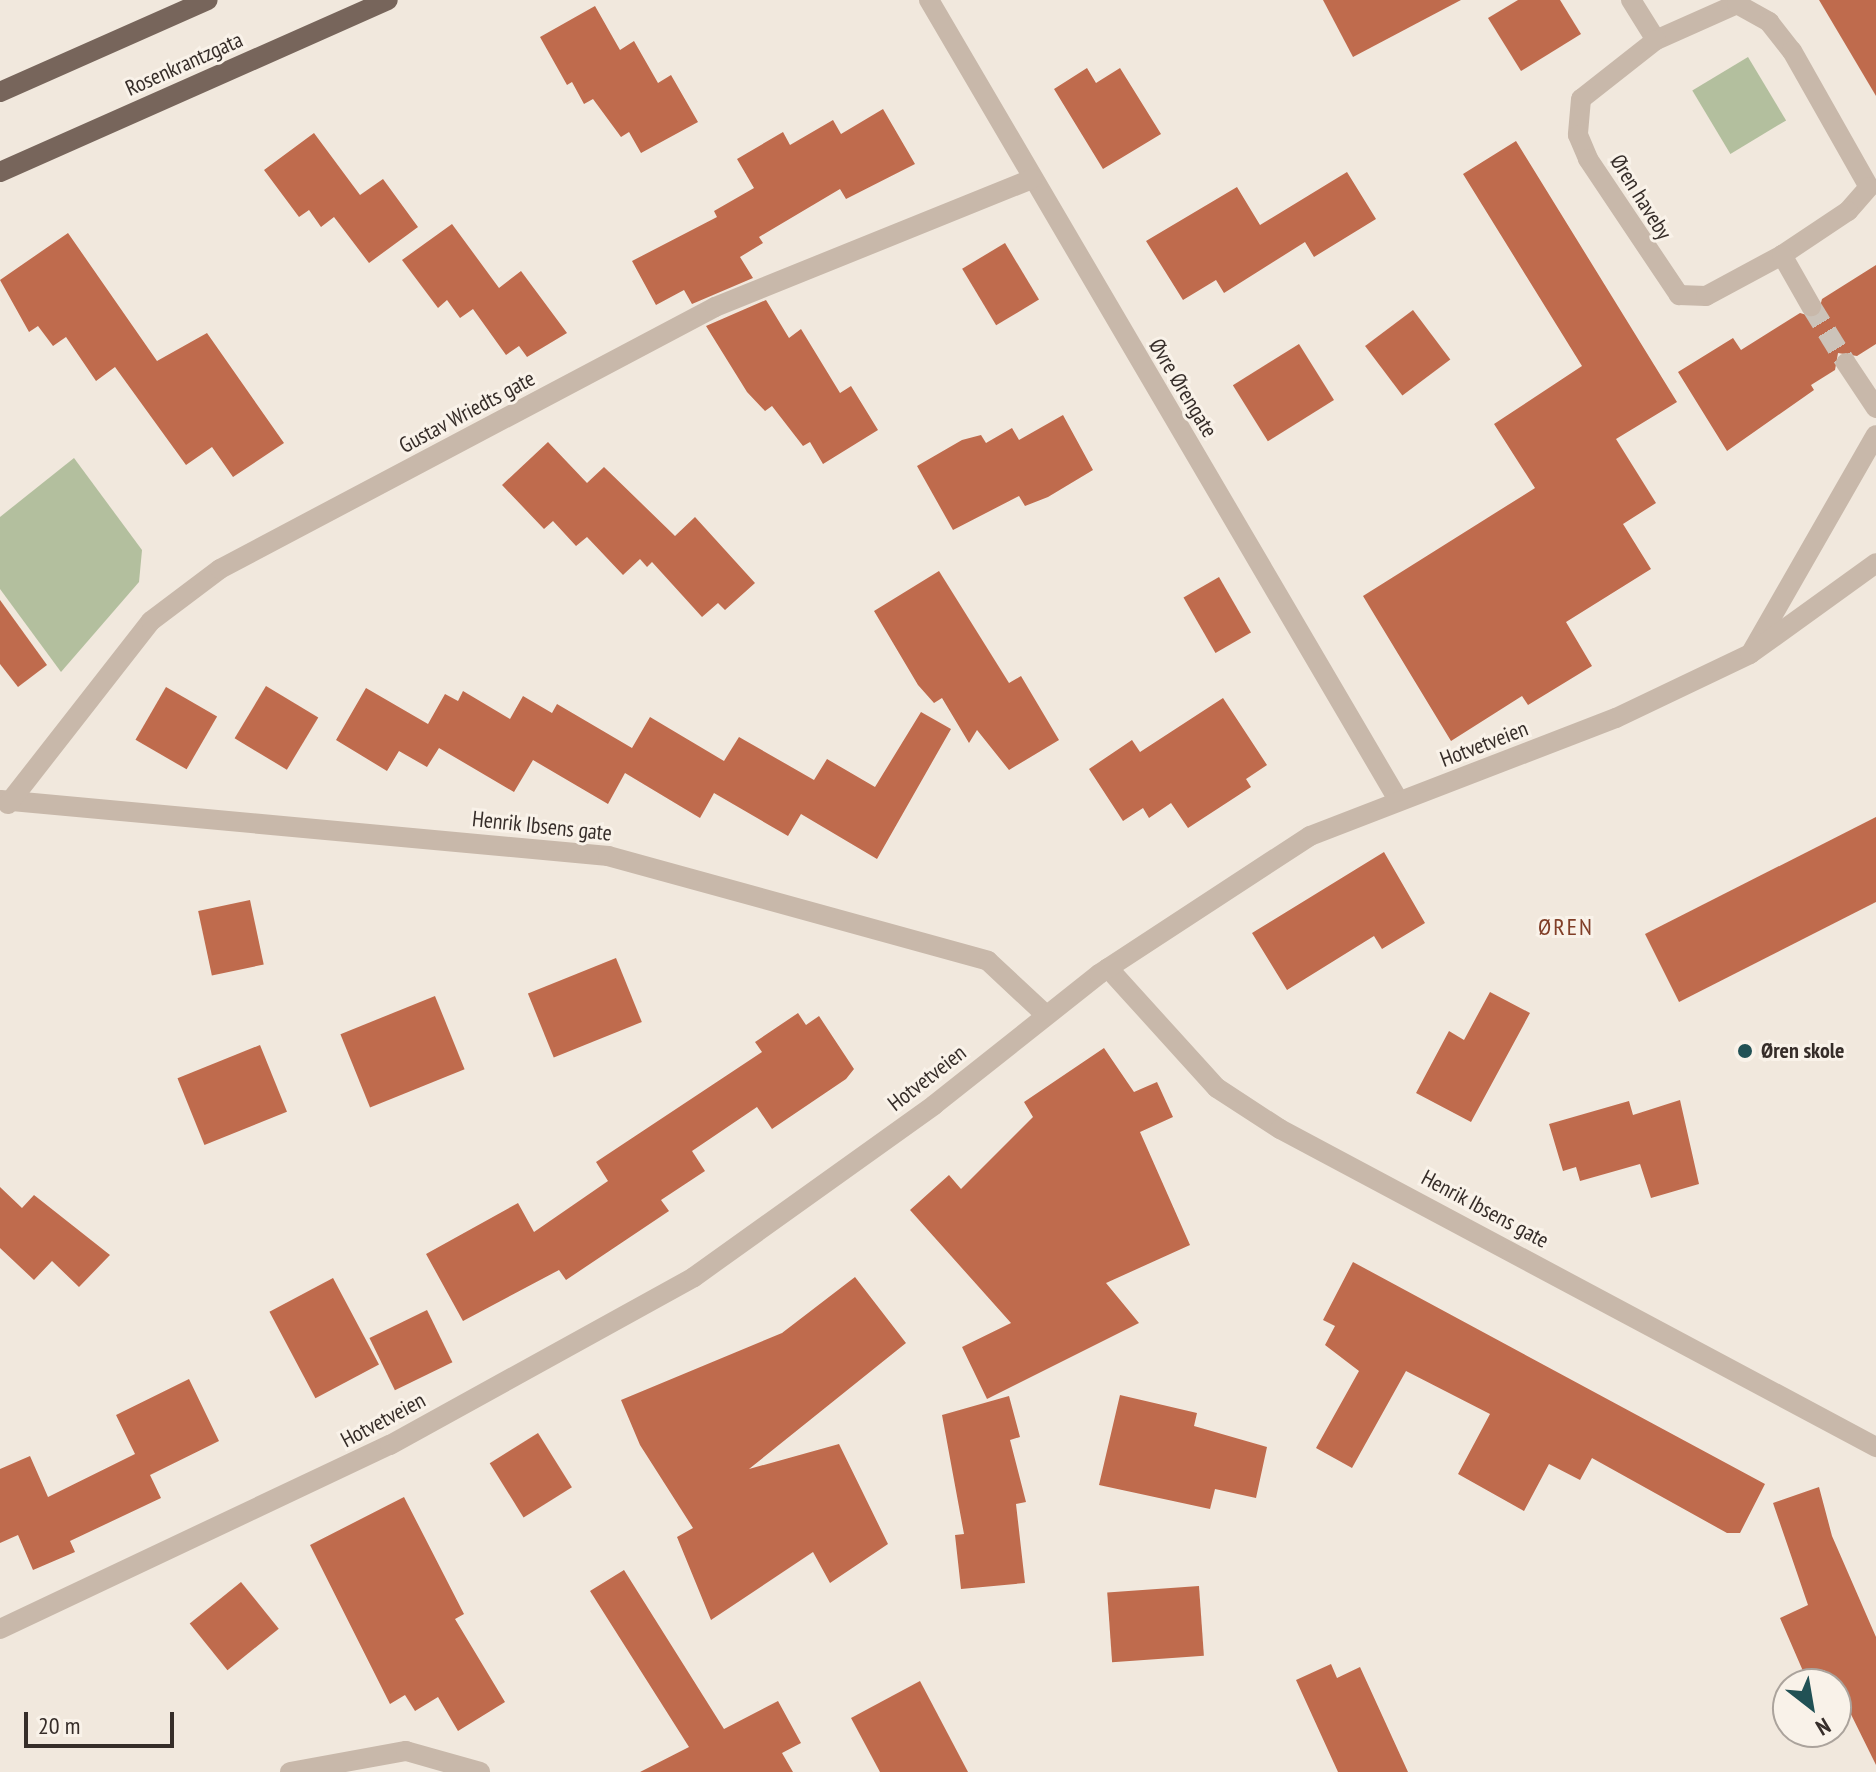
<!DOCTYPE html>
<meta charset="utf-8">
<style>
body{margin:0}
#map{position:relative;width:1876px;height:1772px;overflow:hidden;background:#f1e8dd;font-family:"PT Sans Narrow",sans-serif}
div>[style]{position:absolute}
.green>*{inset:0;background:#b3bf9e;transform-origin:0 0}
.building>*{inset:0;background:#bf6b4d;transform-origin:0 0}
.street-tunnel>*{height:20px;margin-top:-10px;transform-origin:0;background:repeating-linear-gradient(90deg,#ccc3b9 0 20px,transparent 0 30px)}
.street>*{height:20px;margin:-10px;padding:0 10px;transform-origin:10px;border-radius:10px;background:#c8b8aa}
.primary>*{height:20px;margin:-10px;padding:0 10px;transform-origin:10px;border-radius:10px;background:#77655b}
.dots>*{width:22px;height:22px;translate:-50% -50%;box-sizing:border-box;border:4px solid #f9f2e9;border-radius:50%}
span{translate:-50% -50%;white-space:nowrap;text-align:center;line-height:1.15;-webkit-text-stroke:6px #f9f2e9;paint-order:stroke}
.street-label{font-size:22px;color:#362d29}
.poi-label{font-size:22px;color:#362d29;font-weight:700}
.left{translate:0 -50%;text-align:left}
.neighbourhood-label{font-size:24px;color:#803e27;letter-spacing:2px}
.north{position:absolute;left:1772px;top:1668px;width:80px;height:80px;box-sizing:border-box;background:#f9f2e9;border:2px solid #aba39c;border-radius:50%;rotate:149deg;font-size:22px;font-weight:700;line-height:32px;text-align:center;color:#362d29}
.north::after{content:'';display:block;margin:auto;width:28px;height:36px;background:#215155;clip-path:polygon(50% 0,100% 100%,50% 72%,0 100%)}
.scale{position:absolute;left:24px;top:1712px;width:150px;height:36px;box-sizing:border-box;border:4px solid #362d29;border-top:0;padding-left:10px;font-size:24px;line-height:28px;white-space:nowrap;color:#362d29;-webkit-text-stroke:6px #f9f2e9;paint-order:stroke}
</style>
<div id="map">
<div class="green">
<div style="left:1748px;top:57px;width:74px;height:65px;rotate:59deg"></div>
<div style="clip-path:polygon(74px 458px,142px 550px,139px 582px,61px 672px,0 589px,0 517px)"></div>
</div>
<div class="building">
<div style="clip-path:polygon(1323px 0,1461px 0,1353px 57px)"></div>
<div style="clip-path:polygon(1518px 0,1560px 0,1581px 34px,1521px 71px,1488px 18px)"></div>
<div style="clip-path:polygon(1819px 0,1876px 0,1876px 96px)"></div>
<div style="clip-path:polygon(595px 6px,620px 50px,634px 41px,658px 83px,671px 75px,698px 122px,641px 153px,629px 132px,621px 137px,593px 99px,584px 104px,572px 82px,567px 85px,540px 37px)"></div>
<div style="clip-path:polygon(1087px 68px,1096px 83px,1120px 68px,1161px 134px,1103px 169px,1054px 89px)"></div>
<div style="clip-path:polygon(883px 109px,915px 164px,846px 199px,840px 189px,759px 237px,763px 243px,740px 257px,753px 278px,692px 304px,684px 290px,656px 305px,632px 261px,717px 217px,714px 211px,754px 188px,737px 159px,783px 132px,790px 145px,833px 120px,841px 134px)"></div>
<div style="clip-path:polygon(314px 133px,360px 195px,383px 179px,418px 227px,369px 263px,334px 217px,321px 227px,309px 210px,299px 217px,264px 170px)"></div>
<div style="clip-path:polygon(1516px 141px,1677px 402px,1616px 439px,1656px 503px,1623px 524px,1651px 569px,1566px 622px,1592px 666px,1528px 705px,1522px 696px,1451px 741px,1363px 596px,1535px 488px,1494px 424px,1582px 366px,1463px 174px)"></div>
<div style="clip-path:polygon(1347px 172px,1376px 219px,1314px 257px,1305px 242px,1224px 293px,1216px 280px,1183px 300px,1146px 241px,1237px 187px,1260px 225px)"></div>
<div style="clip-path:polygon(452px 224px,499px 288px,521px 271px,567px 333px,527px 357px,519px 346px,506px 355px,473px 309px,460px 318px,447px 300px,438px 308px,402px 260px)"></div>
<div style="clip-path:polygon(68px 233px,157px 361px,207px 333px,284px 443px,233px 477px,212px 447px,186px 465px,115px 367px,96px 381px,66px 337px,53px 346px,38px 326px,29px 332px,0 280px)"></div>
<div style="left:1005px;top:243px;width:66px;height:50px;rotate:59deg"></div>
<div style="clip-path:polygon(1876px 265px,1876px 344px,1857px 356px,1838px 353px,1835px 370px,1811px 385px,1814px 390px,1727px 451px,1678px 372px,1733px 338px,1741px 350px,1800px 313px,1817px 318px,1822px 299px)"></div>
<div style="clip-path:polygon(766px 300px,789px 338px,801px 329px,840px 393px,851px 386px,878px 430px,823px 464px,810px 442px,803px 446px,772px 406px,765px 411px,747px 392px,706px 326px)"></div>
<div style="left:1413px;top:310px;width:62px;height:60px;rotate:53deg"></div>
<div style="left:1299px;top:344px;width:66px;height:78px;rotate:58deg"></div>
<div style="clip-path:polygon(1063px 415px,1093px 470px,1048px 497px,1025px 506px,1019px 496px,953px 530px,917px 466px,962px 440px,981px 435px,986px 443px,1012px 428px,1019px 440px)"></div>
<div style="clip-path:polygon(548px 442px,587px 483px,604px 467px,675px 536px,695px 517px,755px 583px,725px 610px,718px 603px,702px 617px,652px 562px,647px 567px,640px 559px,623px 575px,587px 537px,576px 546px,553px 521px,544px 529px,502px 485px)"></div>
<div style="clip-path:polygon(939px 571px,1009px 683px,1021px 676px,1059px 740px,1009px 770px,977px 730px,969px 743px,942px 698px,934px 703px,918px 685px,874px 611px)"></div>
<div style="left:1219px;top:577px;width:64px;height:41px;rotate:60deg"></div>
<div style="clip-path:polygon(0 600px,47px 665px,18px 687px,0 664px)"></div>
<div style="left:266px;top:686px;width:61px;height:61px;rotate:31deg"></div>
<div style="left:166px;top:687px;width:59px;height:61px;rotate:30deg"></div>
<div style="clip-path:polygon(366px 688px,428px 724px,445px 694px,458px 701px,463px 691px,510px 719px,523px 696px,552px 713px,557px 704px,632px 748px,650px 717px,724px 761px,739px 737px,814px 780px,827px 759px,875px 787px,921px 712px,951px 729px,877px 859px,801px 814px,788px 836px,714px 793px,700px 818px,625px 773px,608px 804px,533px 760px,514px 792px,439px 748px,427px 767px,399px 751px,387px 771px,336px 740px)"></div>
<div style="clip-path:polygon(1223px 698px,1267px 765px,1246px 779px,1251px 787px,1188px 828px,1171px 803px,1149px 818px,1143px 808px,1123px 821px,1089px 769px,1132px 740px,1140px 752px)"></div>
<div style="clip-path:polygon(1876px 817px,1876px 902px,1679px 1002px,1645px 934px)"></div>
<div style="clip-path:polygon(1384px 852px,1425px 923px,1382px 949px,1374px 936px,1287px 990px,1252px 933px)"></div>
<div style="left:250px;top:900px;width:66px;height:53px;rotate:78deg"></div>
<div style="left:616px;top:958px;width:69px;height:95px;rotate:68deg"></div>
<div style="clip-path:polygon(1490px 992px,1530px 1013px,1471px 1122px,1416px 1093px,1449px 1031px,1464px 1040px)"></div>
<div style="left:435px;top:996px;width:79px;height:102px;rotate:68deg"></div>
<div style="clip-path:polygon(798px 1013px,806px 1025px,819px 1016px,854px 1069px,846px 1079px,772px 1129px,757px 1107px,692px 1151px,705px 1171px,661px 1200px,669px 1211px,566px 1280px,559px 1270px,463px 1321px,426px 1254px,518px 1203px,534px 1232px,608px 1181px,596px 1162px,762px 1052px,755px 1042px)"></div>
<div style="left:260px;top:1045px;width:72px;height:89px;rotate:68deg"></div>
<div style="clip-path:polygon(1104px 1048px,1134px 1092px,1157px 1082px,1173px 1117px,1140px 1132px,1190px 1245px,1106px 1283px,1139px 1323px,987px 1399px,962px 1347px,1011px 1323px,910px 1210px,949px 1175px,961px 1189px,1033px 1117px,1024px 1102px)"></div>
<div style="clip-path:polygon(1680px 1100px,1699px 1184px,1651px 1198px,1640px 1164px,1580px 1181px,1576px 1167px,1563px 1171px,1549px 1124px,1629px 1101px,1633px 1115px)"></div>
<div style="clip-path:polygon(0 1187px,22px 1208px,34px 1195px,110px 1255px,79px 1287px,52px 1261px,34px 1280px,0 1248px)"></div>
<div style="clip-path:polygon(1353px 1262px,1765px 1484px,1740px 1533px,1727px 1533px,1592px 1458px,1580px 1480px,1549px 1464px,1524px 1511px,1458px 1474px,1490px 1414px,1406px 1371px,1352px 1468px,1316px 1448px,1359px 1371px,1325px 1345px,1335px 1326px,1323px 1320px)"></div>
<div style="clip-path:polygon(855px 1277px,906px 1343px,749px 1469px,839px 1444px,888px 1544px,830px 1583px,813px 1552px,711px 1620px,677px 1537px,693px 1528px,640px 1445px,621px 1400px,782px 1333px)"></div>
<div style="left:333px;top:1278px;width:98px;height:72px;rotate:62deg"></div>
<div style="left:427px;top:1310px;width:58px;height:64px;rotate:64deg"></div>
<div style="clip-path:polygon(189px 1379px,219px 1441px,150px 1475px,161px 1498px,70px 1541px,75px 1552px,33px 1570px,18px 1535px,0 1543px,0 1469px,30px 1456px,48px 1497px,135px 1454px,116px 1415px)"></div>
<div style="clip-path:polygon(1120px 1395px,1197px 1413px,1194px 1426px,1267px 1447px,1256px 1498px,1215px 1489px,1210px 1509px,1099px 1485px)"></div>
<div style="clip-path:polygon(1009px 1396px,1020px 1437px,1010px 1440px,1026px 1502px,1016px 1504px,1025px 1583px,961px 1589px,955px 1535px,964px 1534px,942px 1415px)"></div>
<div style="left:538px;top:1433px;width:64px;height:57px;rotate:58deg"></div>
<div style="clip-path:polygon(1819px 1487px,1832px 1536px,1876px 1637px,1876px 1765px,1836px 1684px,1824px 1670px,1806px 1678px,1780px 1618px,1808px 1605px,1773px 1503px)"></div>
<div style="clip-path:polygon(404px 1497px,464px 1614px,455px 1619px,505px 1702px,458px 1731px,438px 1697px,415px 1711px,405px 1695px,390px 1704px,310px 1545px)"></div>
<div style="clip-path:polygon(624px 1570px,724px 1729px,778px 1701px,801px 1743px,782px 1753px,793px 1772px,640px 1772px,689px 1747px,590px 1591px)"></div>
<div style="left:241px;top:1582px;width:60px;height:66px;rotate:51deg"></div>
<div style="left:1199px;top:1586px;width:70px;height:92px;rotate:86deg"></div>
<div style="clip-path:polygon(1331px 1664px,1337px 1678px,1360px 1667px,1408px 1772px,1338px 1772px,1296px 1680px)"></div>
<div style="clip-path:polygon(920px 1681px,968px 1772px,880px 1772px,851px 1718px)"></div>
</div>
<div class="street-tunnel">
<div style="left:1811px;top:306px;width:67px;rotate:58.4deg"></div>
</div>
<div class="street">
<div style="left:929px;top:0;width:925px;rotate:59.61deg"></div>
<div style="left:1631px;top:0;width:47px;rotate:58deg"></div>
<div style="left:1656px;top:40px;width:89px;rotate:-24deg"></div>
<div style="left:1737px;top:4px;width:37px;rotate:29deg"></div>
<div style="left:1769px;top:22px;width:37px;rotate:52deg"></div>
<div style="left:1792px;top:51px;width:156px;rotate:60.5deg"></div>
<div style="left:1869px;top:187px;width:32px;rotate:131deg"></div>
<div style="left:1848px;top:211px;width:79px;rotate:146.3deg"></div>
<div style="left:1656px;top:40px;width:95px;rotate:141.8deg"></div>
<div style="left:1581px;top:99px;width:36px;rotate:95deg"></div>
<div style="left:1578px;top:135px;width:26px;rotate:67deg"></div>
<div style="left:1588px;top:159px;width:164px;rotate:56.2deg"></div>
<div style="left:1679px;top:295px;width:27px;rotate:2deg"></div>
<div style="left:1706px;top:296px;width:86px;rotate:-28.3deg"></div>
<div style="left:1782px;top:255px;width:59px;rotate:60.4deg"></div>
<div style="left:1846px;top:363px;width:54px;rotate:56.3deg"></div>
<div style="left:1751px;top:653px;width:251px;rotate:-60.2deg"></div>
<div style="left:1px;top:800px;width:610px;rotate:5.27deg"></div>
<div style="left:608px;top:856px;width:394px;rotate:15.4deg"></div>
<div style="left:988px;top:961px;width:79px;rotate:43deg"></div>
<div style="left:8px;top:804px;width:232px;rotate:-52deg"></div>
<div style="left:151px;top:621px;width:86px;rotate:-37deg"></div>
<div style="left:220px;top:569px;width:560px;rotate:-27.89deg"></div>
<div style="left:715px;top:307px;width:342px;rotate:-22deg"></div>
<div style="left:1108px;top:968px;width:162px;rotate:47.8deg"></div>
<div style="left:1217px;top:1088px;width:75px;rotate:33.1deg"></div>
<div style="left:1280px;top:1129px;width:676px;rotate:28.08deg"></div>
<div style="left:0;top:1629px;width:431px;rotate:-25.3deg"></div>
<div style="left:390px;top:1445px;width:347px;rotate:-28.9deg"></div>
<div style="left:694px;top:1277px;width:295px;rotate:-35.6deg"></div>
<div style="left:934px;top:1105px;width:211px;rotate:-38.4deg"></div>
<div style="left:1099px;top:974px;width:252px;rotate:-33.2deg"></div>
<div style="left:1310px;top:836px;width:328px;rotate:-21.1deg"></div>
<div style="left:1616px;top:718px;width:148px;rotate:-25.5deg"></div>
<div style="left:1750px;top:654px;width:155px;rotate:-35.8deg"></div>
<div style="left:290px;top:1772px;width:118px;rotate:-10.3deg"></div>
<div style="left:406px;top:1751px;width:77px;rotate:15.8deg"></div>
</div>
<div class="primary">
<div style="left:0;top:92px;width:227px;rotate:-23.9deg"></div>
<div style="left:0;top:172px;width:424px;rotate:-23.9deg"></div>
</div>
<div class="dots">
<div style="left:1745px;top:1051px;background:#215155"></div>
</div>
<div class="street-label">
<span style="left:184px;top:64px;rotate:-24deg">Rosenkrantzgata</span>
<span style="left:1641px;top:197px;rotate:58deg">Øren haveby</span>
<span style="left:1183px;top:388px;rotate:59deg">Øvre Ørengate</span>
<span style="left:467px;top:412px;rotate:-28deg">Gustav Wriedts gate</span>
<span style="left:1484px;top:744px;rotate:-21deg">Hotvetveien</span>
<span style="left:542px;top:826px;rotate:6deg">Henrik Ibsens gate</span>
<span style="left:927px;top:1078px;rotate:-38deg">Hotvetveien</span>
<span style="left:1485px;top:1209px;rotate:28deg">Henrik Ibsens gate</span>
<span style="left:383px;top:1420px;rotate:-28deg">Hotvetveien</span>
</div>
<div class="poi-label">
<span class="left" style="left:1761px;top:1051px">Øren skole</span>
</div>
<div class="neighbourhood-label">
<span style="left:1566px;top:927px">ØREN</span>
</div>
<div class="north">N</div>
<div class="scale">20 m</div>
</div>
